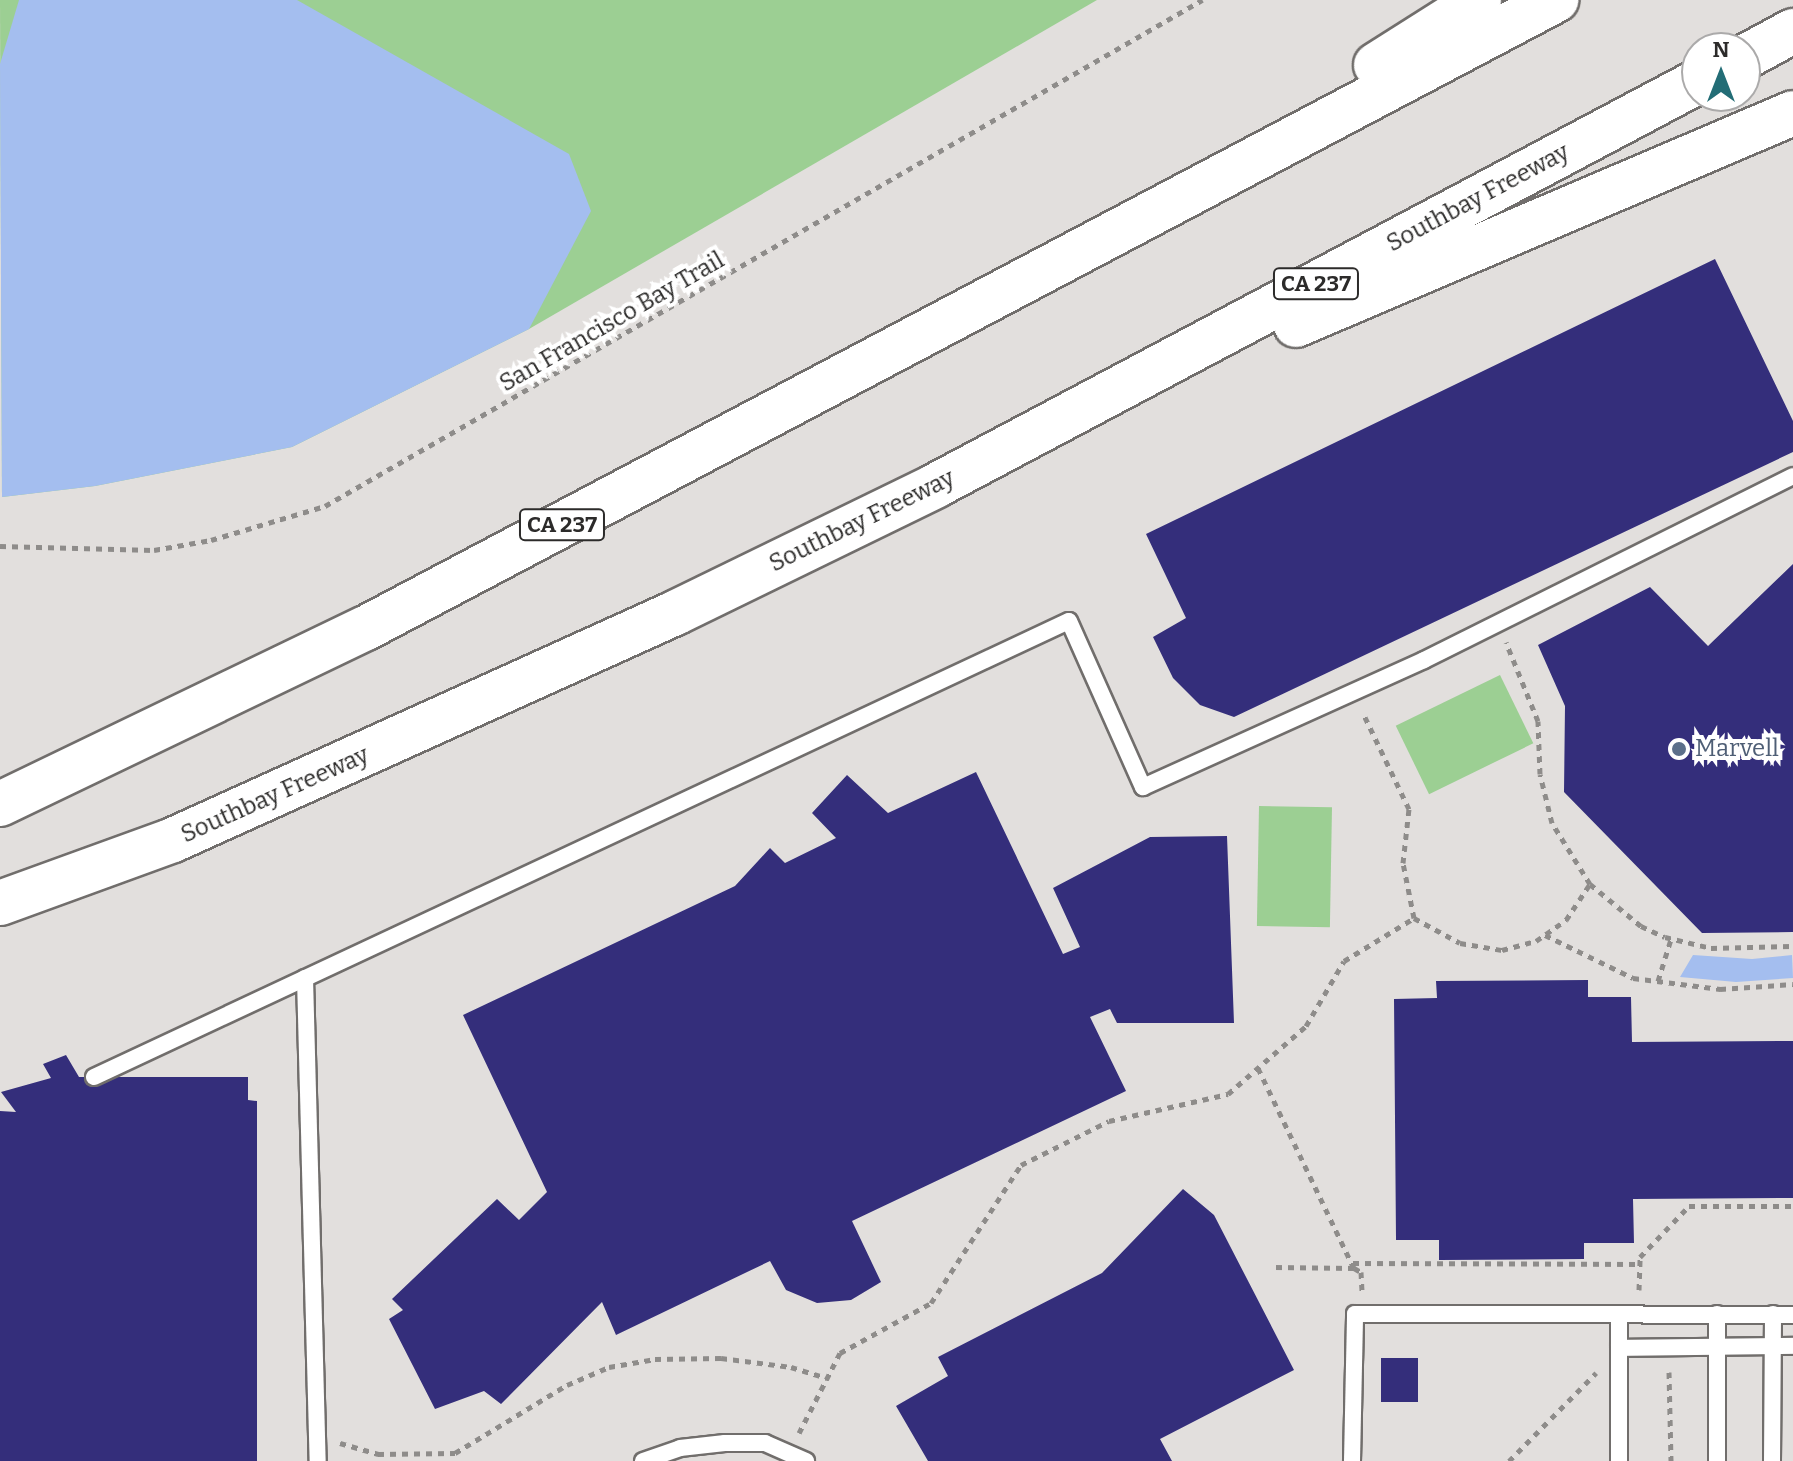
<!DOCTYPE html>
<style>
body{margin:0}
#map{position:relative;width:1793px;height:1461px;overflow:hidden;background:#e2dfdd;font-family:Bitter,serif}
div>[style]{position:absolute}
.green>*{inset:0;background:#9ccf93;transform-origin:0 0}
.water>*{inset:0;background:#a4beef}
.building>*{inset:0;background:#342e7b;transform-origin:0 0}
.path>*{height:5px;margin-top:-2.5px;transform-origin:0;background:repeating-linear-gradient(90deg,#8e8c8a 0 6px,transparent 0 12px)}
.roads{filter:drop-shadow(2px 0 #716e6c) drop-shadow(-2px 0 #716e6c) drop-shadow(0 2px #716e6c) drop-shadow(0 -2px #716e6c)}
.lane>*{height:16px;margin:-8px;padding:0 8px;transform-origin:8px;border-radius:8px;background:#fff}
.highway>*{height:44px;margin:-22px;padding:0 22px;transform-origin:22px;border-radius:22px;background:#fff}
.dots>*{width:22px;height:22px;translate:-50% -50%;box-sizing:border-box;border:4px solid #fff;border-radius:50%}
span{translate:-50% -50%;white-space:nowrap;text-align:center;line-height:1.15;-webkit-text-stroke:8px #fff;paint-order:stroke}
.shield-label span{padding:2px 6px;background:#fff;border:2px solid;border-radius:6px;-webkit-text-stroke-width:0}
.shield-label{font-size:22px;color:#2c2b2a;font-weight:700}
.street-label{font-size:24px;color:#2c2b2a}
.service-label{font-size:24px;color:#4e5e75}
.left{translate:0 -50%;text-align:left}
.north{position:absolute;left:1681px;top:32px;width:80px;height:80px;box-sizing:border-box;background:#fff;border:2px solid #abaaaa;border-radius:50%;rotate:0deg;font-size:22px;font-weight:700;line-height:32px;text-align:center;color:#2c2b2a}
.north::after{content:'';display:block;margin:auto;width:28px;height:36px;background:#236d76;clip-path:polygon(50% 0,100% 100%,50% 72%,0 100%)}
</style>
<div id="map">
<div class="green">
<div style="clip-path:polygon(0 0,1097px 0,529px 329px,292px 447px,95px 486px,2px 497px)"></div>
<div style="left:1500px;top:675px;width:76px;height:116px;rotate:64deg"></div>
<div style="left:1259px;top:806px;width:73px;height:120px;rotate:1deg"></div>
</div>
<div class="water">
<div style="clip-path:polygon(19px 0,297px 0,569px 154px,591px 211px,529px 329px,292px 447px,95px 486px,2px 497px,0 64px)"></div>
<div style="clip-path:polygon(1693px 955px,1752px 959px,1792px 955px,1793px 978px,1736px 982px,1680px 977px)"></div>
</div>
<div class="building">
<div style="clip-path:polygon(1715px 259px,1793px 421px,1793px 452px,1234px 717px,1200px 705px,1173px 678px,1153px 637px,1186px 618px,1146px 534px)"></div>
<div style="clip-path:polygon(1793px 564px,1793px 932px,1702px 933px,1564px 792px,1565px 706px,1538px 645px,1650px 587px,1708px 646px)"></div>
<div style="clip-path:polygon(976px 772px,1063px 954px,1080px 947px,1053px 888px,1150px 837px,1227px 836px,1234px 1023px,1117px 1023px,1110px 1009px,1090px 1017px,1126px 1091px,852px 1221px,881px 1282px,851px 1300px,817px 1303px,786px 1290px,770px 1261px,616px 1335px,602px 1302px,501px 1404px,484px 1391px,435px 1409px,389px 1319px,403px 1310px,392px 1299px,497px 1199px,519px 1220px,547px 1192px,463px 1015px,735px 886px,770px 848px,785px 863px,836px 838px,812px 813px,847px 775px,888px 813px)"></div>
<div style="clip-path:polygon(1588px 980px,1588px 997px,1631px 997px,1632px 1042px,1793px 1041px,1793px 1198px,1633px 1199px,1634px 1243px,1584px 1243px,1584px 1259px,1439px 1260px,1439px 1240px,1396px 1240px,1394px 999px,1437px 998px,1436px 981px)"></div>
<div style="clip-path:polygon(66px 1055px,79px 1077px,248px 1077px,248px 1100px,257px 1101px,257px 1461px,0 1461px,0 1111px,16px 1112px,1px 1092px,51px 1078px,43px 1064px)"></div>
<div style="clip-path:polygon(1183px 1189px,1214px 1215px,1294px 1370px,1160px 1439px,1172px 1461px,928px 1461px,896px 1406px,948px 1376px,938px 1357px,1102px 1273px)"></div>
<div style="left:1381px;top:1358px;width:37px;height:44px"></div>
</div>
<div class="path">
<div style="left:0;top:546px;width:154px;rotate:1.5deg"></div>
<div style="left:154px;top:550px;width:58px;rotate:-10deg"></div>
<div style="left:211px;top:540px;width:119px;rotate:-16.6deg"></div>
<div style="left:325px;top:506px;width:1013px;rotate:-29.98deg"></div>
<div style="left:1590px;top:884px;width:66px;rotate:39.5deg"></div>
<div style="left:1641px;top:926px;width:26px;rotate:25deg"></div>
<div style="left:1665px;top:937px;width:47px;rotate:13.4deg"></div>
<div style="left:1711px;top:948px;width:82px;rotate:-1.4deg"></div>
<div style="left:1414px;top:918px;width:52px;rotate:28.5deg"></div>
<div style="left:1460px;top:943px;width:43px;rotate:9.5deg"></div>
<div style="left:1502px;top:950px;width:35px;rotate:-15deg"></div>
<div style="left:1536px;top:941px;width:37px;rotate:-35deg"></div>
<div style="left:1566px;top:920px;width:43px;rotate:-56.3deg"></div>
<div style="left:1590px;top:884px;width:72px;rotate:-121.9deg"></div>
<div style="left:1552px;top:823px;width:50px;rotate:-103.8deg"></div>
<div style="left:1540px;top:774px;width:53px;rotate:-92.2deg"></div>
<div style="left:1538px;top:721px;width:85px;rotate:-112.1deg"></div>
<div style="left:1545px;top:935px;width:98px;rotate:26deg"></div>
<div style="left:1633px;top:978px;width:88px;rotate:7.2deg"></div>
<div style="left:1720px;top:989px;width:73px;rotate:-3.9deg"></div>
<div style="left:1658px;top:981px;width:44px;rotate:-72.8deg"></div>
<div style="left:1258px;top:1068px;width:222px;rotate:64.4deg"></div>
<div style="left:1354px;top:1268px;width:80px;rotate:-179.3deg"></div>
<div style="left:1353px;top:1263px;width:287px;rotate:0.2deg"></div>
<div style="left:1354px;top:1268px;width:8px;rotate:30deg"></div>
<div style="left:1361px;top:1272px;width:20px;rotate:87deg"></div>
<div style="left:1639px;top:1290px;width:33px;rotate:-88deg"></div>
<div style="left:1640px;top:1257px;width:71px;rotate:-46.1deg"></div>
<div style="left:1689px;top:1206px;width:104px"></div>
<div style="left:1669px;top:1372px;width:89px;rotate:88.7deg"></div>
<div style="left:799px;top:1433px;width:90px;rotate:-62.9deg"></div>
<div style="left:840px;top:1353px;width:104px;rotate:-28.8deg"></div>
<div style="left:931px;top:1303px;width:165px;rotate:-56.9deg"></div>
<div style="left:1021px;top:1165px;width:98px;rotate:-26.6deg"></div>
<div style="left:1109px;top:1121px;width:122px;rotate:-12.8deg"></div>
<div style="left:1228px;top:1094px;width:103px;rotate:-41.1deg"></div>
<div style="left:1306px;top:1026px;width:75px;rotate:-59.7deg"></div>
<div style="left:1344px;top:961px;width:82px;rotate:-31.6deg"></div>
<div style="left:1414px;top:918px;width:56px;rotate:-101.3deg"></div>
<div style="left:1403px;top:863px;width:54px;rotate:-83.7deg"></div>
<div style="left:1409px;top:809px;width:106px;rotate:-115.6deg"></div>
<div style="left:340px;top:1443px;width:40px;rotate:16deg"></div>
<div style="left:378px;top:1454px;width:77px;rotate:-0.7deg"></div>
<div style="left:455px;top:1453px;width:131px;rotate:-31.3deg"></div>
<div style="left:567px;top:1385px;width:46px;rotate:-23.2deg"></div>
<div style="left:609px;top:1367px;width:47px;rotate:-9.9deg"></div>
<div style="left:655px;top:1359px;width:66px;rotate:-0.9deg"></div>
<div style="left:721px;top:1358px;width:71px;rotate:7.3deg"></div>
<div style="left:791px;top:1367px;width:38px;rotate:17deg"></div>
<div style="left:1509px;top:1461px;width:124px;rotate:-45.3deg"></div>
</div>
<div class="roads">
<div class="lane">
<div style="left:305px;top:978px;width:483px;rotate:88.5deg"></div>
<div style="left:94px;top:1077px;width:1076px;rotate:-25.07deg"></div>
<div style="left:1069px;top:621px;width:182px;rotate:66deg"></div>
<div style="left:1143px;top:787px;width:308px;rotate:-24.3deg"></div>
<div style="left:1424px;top:660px;width:412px;rotate:-26.5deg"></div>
<div style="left:1619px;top:1348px;width:174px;rotate:-0.7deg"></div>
<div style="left:643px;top:1461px;width:39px;rotate:-19deg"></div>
<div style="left:680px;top:1448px;width:45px;rotate:-6.3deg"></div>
<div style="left:725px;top:1443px;width:40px"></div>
<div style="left:765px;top:1443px;width:45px;rotate:23.7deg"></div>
<div style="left:1352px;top:1461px;width:147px;rotate:-88.8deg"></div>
<div style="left:1355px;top:1314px;width:438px;rotate:0.1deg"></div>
<div style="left:1619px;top:1461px;width:147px;rotate:-90deg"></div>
<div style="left:1717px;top:1461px;width:147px;rotate:-90deg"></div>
<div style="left:1772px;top:1461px;width:147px;rotate:-89.6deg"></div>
</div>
<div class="highway">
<div style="left:1745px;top:57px;width:55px;rotate:-28.4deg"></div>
<div style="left:1376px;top:65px;width:122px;rotate:-32.3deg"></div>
<div style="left:1296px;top:325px;width:540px;rotate:-23.1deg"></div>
<div style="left:0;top:804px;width:406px;rotate:-25.7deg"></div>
<div style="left:366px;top:628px;width:1346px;rotate:-27.82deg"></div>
<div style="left:0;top:903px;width:184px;rotate:-20deg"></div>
<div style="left:173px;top:840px;width:551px;rotate:-24.33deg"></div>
<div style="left:675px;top:613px;width:289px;rotate:-26deg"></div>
<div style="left:935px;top:486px;width:862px;rotate:-27.93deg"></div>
</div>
</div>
<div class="dots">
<div style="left:1679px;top:749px;background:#5c6f8a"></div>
</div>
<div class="shield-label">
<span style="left:1316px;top:284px">CA 237</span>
<span style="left:562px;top:525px">CA 237</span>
</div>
<div class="street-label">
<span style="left:1478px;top:198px;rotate:-28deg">Southbay Freeway</span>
<span style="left:612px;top:322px;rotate:-30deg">San Francisco Bay Trail</span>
<span style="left:862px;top:521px;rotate:-26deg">Southbay Freeway</span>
<span style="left:275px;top:795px;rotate:-24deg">Southbay Freeway</span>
</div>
<div class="service-label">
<span class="left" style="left:1695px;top:749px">Marvell</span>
</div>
<div class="north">N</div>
</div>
